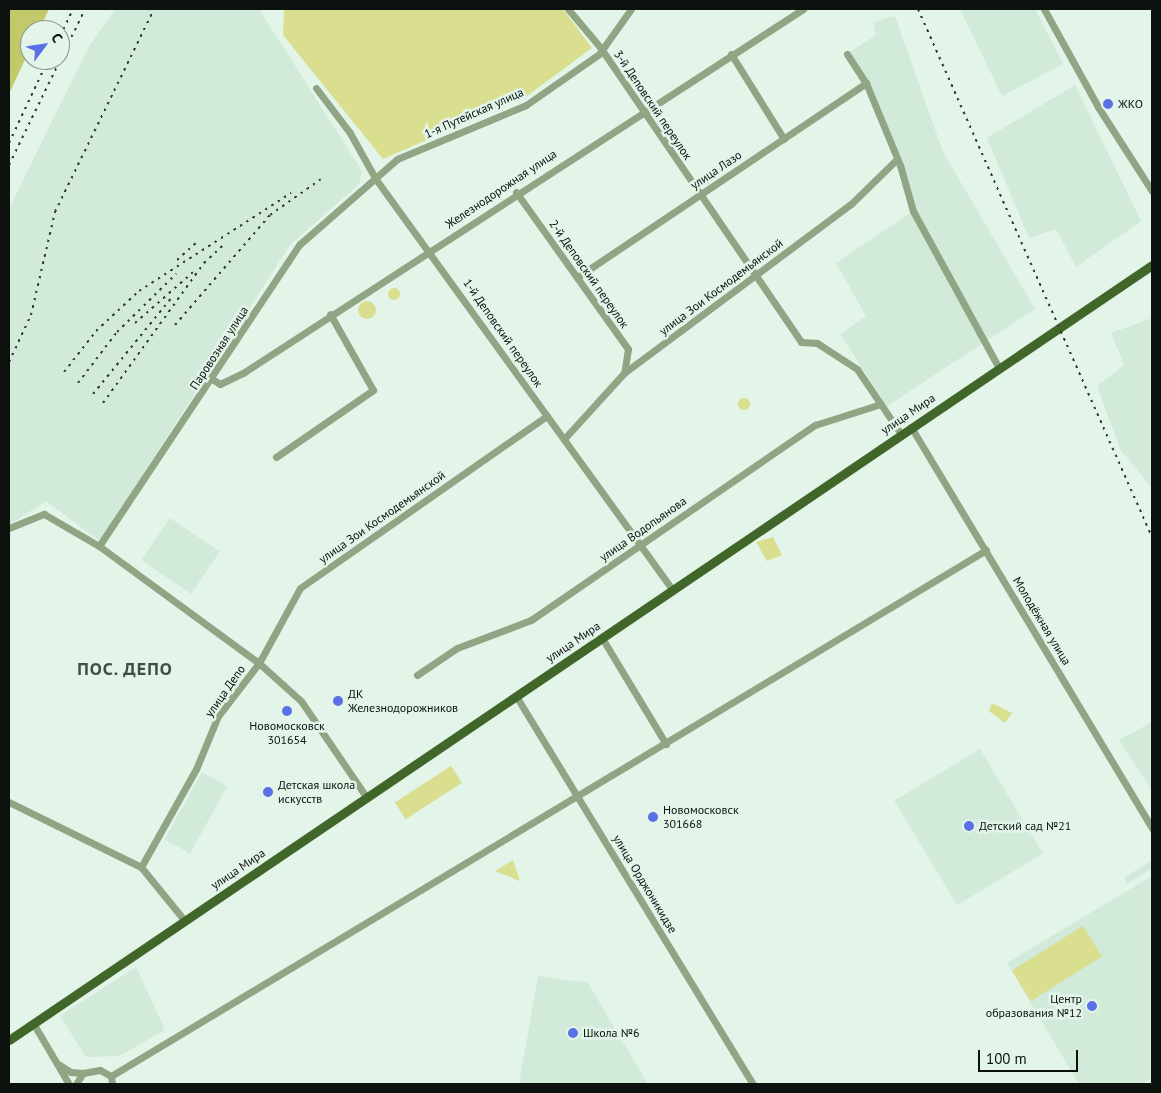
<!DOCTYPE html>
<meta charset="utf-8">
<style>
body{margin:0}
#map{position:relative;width:1161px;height:1093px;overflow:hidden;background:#e3f4e9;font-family:"PT Sans",sans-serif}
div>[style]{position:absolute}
.built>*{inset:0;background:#d1eada;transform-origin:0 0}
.green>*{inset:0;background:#d9df8f;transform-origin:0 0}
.round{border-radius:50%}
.forest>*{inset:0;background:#c3c86b}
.minor>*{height:7px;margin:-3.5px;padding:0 3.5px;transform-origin:3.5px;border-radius:3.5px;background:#8fa584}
.major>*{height:9px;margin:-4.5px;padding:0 4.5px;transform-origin:4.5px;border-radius:4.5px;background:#416629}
.rail>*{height:2px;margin-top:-1px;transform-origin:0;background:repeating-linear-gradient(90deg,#333b36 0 2.5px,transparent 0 7.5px)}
.dots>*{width:14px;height:14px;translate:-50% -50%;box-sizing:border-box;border:2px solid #e3f4e9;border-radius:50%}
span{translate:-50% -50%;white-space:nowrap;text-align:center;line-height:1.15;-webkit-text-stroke:5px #e3f4e9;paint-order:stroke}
.poi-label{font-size:12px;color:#0c110e}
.left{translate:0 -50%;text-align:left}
.right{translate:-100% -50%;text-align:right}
.street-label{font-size:12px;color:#0c110e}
.district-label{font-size:18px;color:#404e45;font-weight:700;letter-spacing:1px}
.frame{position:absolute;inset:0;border:10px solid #0c110e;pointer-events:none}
.north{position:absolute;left:20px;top:20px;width:50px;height:50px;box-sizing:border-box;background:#e3f4e9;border:1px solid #8d9991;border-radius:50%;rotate:59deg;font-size:14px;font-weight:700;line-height:20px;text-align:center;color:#0c110e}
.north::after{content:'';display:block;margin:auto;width:18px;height:22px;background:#5a70e7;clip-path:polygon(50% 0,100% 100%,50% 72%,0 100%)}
.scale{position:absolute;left:978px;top:1050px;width:100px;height:22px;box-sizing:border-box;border:2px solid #0c110e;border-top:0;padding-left:6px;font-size:15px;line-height:18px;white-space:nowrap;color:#0c110e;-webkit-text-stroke:4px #e3f4e9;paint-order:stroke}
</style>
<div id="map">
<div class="built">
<div style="clip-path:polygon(115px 9px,259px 9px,362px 171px,359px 184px,290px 245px,100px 541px,46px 501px,9px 525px,9px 209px,88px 48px)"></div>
<div style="clip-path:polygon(960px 9px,1035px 9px,1063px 64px,1002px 96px)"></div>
<div style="clip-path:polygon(895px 16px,943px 152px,1035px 309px,887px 406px,840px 334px,866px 316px,836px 263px,913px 211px,866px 83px,847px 54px,876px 35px,874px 22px)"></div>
<div style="clip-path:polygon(1075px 85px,1141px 221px,1076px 267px,1056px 229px,1029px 238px,987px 138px)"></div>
<div style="clip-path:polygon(1152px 318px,1152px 488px,1120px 449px,1097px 386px,1124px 365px,1111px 333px)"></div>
<div style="left:170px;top:518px;width:60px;height:51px;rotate:34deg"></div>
<div style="clip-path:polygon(1152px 722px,1152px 721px,1152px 790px,1119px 740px)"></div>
<div style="left:980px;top:749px;width:122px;height:100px;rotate:59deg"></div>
<div style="left:202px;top:772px;width:29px;height:77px;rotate:29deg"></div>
<div style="clip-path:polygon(1152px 860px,1152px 868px,1127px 884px,1124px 878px)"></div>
<div style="clip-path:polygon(1152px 876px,1152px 1078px,1141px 1084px,1079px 1084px,1007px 963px)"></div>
<div style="clip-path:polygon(136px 967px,165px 1030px,119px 1056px,86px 1057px,60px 1016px)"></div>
<div style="clip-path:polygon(538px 976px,588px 983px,648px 1084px,519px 1084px)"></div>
</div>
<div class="green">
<div style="clip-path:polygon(284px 9px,563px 9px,592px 48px,527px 96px,383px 159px,283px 35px)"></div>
<div class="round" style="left:388px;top:288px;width:12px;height:12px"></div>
<div class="round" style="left:358px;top:301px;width:18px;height:18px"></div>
<div class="round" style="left:738px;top:398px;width:12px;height:12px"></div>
<div style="clip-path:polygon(773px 537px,782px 555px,767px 561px,756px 542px)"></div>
<div style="clip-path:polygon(992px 703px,1012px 713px,1005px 723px,989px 711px)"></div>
<div style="left:451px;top:766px;width:20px;height:67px;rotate:57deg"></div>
<div style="clip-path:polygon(513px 860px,520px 881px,495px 871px)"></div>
<div style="left:1083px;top:926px;width:36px;height:84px;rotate:58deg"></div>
</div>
<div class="forest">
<div style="clip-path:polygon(9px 9px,49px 9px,39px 30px,30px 30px,30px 49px,9px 94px)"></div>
</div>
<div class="minor">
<div style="left:568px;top:9px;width:50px;rotate:49.9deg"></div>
<div style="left:600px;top:47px;width:357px;rotate:55.7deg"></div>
<div style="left:801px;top:342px;width:16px;rotate:4deg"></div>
<div style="left:817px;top:343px;width:48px;rotate:33deg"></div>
<div style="left:857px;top:369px;width:78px;rotate:55.9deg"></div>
<div style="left:1044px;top:9px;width:112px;rotate:61.1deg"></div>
<div style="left:1098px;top:107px;width:100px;rotate:57.3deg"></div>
<div style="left:731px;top:54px;width:100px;rotate:58.1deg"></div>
<div style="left:847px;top:54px;width:35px;rotate:57deg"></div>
<div style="left:866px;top:83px;width:89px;rotate:67.5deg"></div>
<div style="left:900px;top:165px;width:48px;rotate:74.2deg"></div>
<div style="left:913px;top:211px;width:179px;rotate:61.3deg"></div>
<div style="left:316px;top:88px;width:56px;rotate:52.9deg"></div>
<div style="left:350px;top:133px;width:51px;rotate:60.9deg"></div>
<div style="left:375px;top:178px;width:507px;rotate:54.15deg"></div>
<div style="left:516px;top:192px;width:193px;rotate:54.5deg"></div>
<div style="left:628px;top:349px;width:24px;rotate:99deg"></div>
<div style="left:579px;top:276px;width:346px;rotate:-33.9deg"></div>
<div style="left:212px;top:379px;width:9px;rotate:32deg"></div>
<div style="left:220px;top:384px;width:25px;rotate:-26deg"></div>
<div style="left:243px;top:373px;width:668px;rotate:-33.02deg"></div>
<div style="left:911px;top:427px;width:468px;rotate:59deg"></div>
<div style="left:564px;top:439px;width:89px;rotate:-47.7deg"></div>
<div style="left:624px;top:373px;width:283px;rotate:-36.7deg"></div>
<div style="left:851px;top:204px;width:64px;rotate:-44.4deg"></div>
<div style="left:276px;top:457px;width:118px;rotate:-34.6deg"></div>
<div style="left:373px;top:390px;width:87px;rotate:-119.5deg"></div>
<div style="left:9px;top:528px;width:38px;rotate:-22deg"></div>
<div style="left:44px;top:514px;width:64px;rotate:30.2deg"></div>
<div style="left:99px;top:546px;width:198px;rotate:36.2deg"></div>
<div style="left:259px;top:663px;width:67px;rotate:127.7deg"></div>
<div style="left:218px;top:716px;width:57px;rotate:112.5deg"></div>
<div style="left:196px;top:769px;width:112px;rotate:119.3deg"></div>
<div style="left:141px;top:867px;width:147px;rotate:-153.8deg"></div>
<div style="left:99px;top:546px;width:363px;rotate:-56.4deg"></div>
<div style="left:300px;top:244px;width:129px;rotate:-41.2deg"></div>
<div style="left:397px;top:159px;width:140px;rotate:-22.7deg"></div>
<div style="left:526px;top:105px;width:89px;rotate:-34.9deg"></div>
<div style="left:599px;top:54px;width:55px;rotate:-54.6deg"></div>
<div style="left:602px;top:638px;width:124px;rotate:58.9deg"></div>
<div style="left:417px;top:675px;width:48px;rotate:-34deg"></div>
<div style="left:457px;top:648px;width:79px;rotate:-20.7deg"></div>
<div style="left:531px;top:620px;width:345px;rotate:-34.5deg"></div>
<div style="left:815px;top:425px;width:69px;rotate:-17.7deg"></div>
<div style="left:516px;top:696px;width:455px;rotate:58.6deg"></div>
<div style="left:367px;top:798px;width:117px;rotate:-124.2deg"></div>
<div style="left:301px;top:701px;width:57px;rotate:-137.9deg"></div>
<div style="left:259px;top:663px;width:85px;rotate:-61.3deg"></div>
<div style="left:300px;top:588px;width:301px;rotate:-34.9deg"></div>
<div style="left:141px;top:867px;width:68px;rotate:50.9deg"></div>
<div style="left:33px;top:1023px;width:71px;rotate:59.5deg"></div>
<div style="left:58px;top:1064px;width:15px;rotate:32deg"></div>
<div style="left:71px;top:1072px;width:12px;rotate:5deg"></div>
<div style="left:111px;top:1076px;width:1021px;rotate:-31.01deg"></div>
<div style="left:76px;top:1084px;width:13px;rotate:-58deg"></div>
<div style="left:83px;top:1073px;width:17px;rotate:-10deg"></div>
<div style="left:100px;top:1070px;width:13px;rotate:29deg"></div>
<div style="left:111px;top:1076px;width:8px;rotate:83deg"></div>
</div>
<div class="major">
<div style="left:9px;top:1040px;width:1381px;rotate:-34.14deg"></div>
</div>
<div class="rail">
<div style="left:918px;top:9px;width:578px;rotate:66.1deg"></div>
<div style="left:60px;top:36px;width:30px;rotate:-64deg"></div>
<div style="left:9px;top:143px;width:92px;rotate:-64.8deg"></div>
<div style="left:9px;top:165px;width:174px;rotate:-64deg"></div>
<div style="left:177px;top:260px;width:28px;rotate:-42deg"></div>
<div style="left:135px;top:323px;width:77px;rotate:-41.3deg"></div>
<div style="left:175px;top:325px;width:145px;rotate:-49.2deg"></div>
<div style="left:270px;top:215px;width:62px;rotate:-35.2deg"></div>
<div style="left:9px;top:362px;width:52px;rotate:-64.9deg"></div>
<div style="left:31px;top:315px;width:106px;rotate:-76.9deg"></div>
<div style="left:55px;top:212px;width:226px;rotate:-64deg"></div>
<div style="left:64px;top:372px;width:52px;rotate:-52deg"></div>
<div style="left:96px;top:331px;width:59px;rotate:-42.9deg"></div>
<div style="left:139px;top:291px;width:181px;rotate:-32.8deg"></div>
<div style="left:78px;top:383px;width:64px;rotate:-52.6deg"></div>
<div style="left:117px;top:332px;width:83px;rotate:-44.5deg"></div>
<div style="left:93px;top:394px;width:125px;rotate:-50.8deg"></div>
<div style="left:103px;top:403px;width:173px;rotate:-54.2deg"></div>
<div style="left:204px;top:263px;width:25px;rotate:-43deg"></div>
</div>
<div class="dots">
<div style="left:1108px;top:104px;background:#5a70e7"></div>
<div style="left:338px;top:701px;background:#5a70e7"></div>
<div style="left:287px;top:711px;background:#5a70e7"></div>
<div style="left:268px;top:792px;background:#5a70e7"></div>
<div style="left:653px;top:817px;background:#5a70e7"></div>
<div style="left:969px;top:826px;background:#5a70e7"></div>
<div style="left:1092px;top:1006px;background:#5a70e7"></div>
<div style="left:573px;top:1033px;background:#5a70e7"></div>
</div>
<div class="poi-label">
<span class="left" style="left:1118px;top:104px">ЖКО</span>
<span class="left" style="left:348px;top:701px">ДК<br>Железнодорожников</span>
<span style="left:287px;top:733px">Новомосковск<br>301654</span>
<span class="left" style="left:278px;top:792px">Детская школа<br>искусств</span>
<span class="left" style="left:663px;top:817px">Новомосковск<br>301668</span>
<span class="left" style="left:979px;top:826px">Детский сад №21</span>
<span class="right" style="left:1082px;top:1006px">Центр<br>образования №12</span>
<span class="left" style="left:583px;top:1033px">Школа №6</span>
</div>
<div class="street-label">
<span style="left:653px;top:105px;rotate:56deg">3-й Деповский переулок</span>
<span style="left:474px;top:113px;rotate:-24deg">1-я Путейская улица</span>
<span style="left:716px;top:170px;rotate:-34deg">улица Лазо</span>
<span style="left:501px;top:189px;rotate:-34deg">Железнодорожная улица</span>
<span style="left:589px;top:274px;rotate:55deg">2-й Деповский переулок</span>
<span style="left:721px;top:287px;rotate:-37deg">улица Зои Космодемьянской</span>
<span style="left:503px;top:333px;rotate:55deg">1-й Деповский переулок</span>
<span style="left:219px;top:348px;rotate:-57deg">Паровозная улица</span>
<span style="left:908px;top:414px;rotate:-34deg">улица Мира</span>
<span style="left:382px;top:517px;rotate:-35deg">улица Зои Космодемьянской</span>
<span style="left:643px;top:529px;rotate:-35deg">улица Водопьянова</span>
<span style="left:1042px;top:621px;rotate:59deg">Молодёжная улица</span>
<span style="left:573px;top:642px;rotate:-34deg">улица Мира</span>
<span style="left:225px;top:691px;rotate:-55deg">улица Депо</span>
<span style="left:238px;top:869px;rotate:-34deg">улица Мира</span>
<span style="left:645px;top:884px;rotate:59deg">улица Орджоникидзе</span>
</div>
<div class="district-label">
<span style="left:125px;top:669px">ПОС. ДЕПО</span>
</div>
<div class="frame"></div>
<div class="north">С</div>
<div class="scale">100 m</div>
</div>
